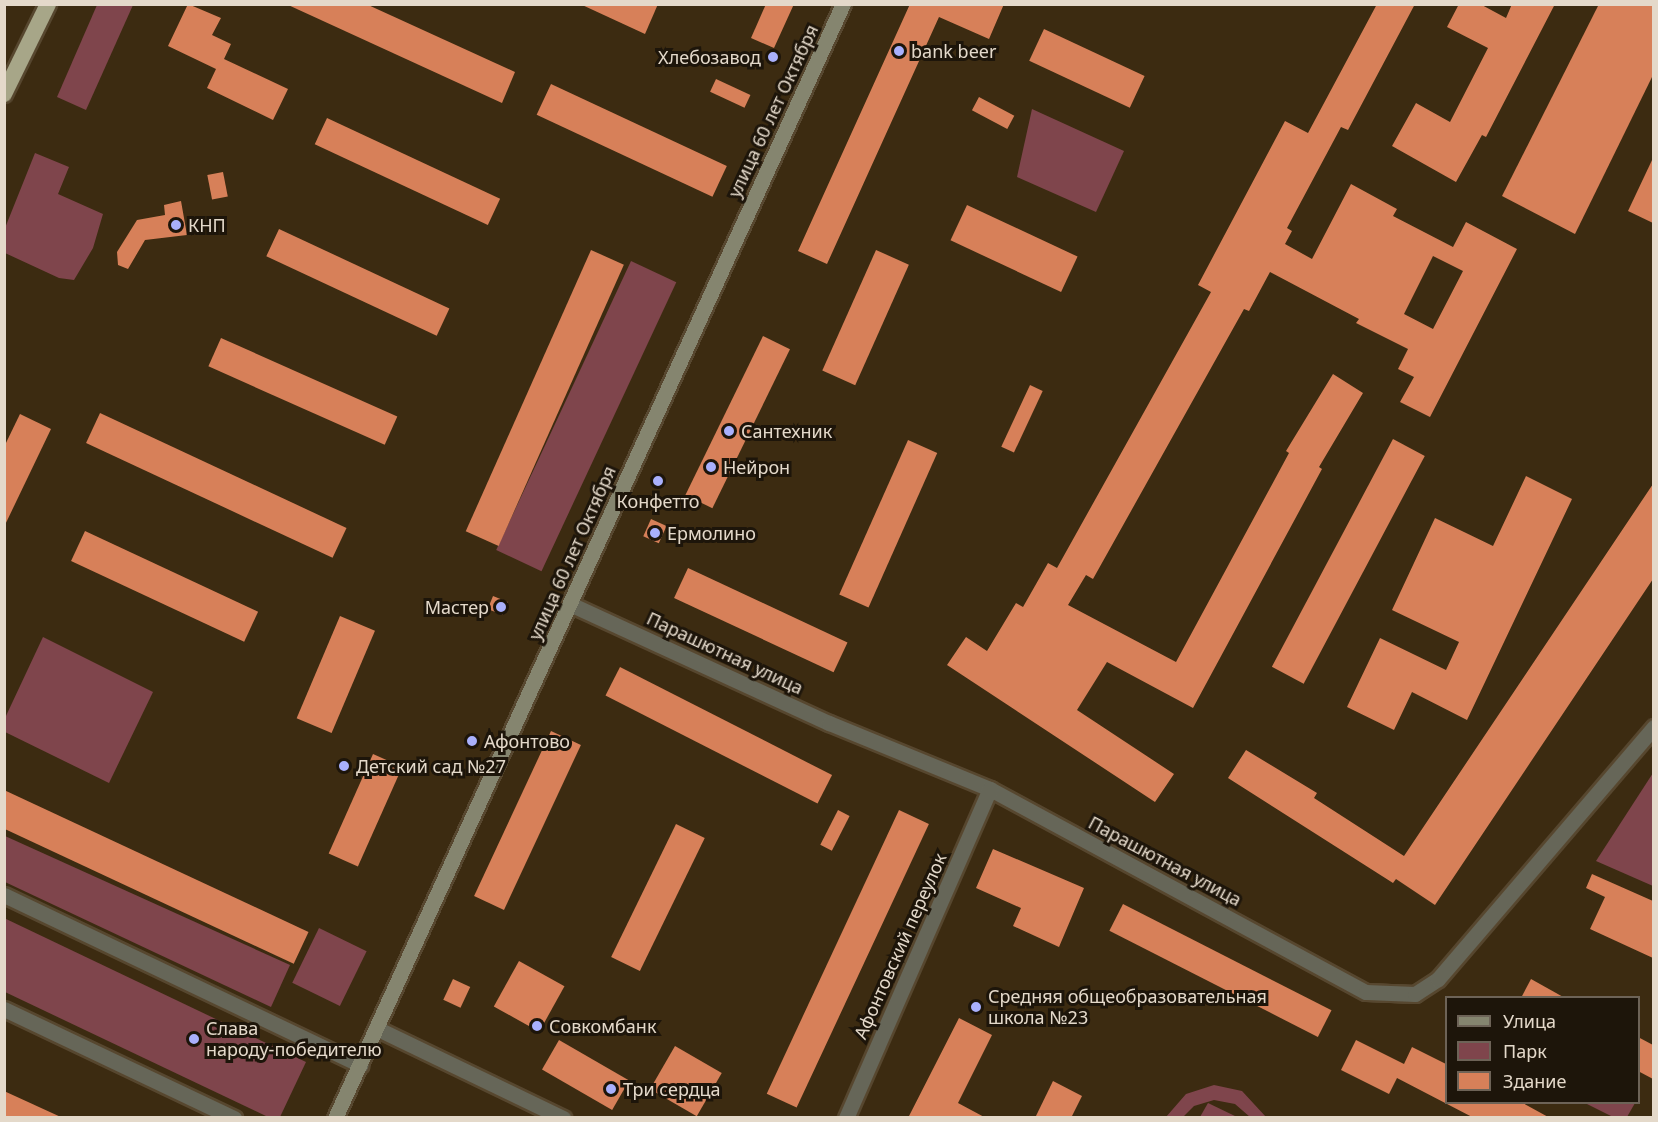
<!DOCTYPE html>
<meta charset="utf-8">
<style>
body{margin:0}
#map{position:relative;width:1658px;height:1122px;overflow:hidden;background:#3c2b11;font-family:"Noto Sans",sans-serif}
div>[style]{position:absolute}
.green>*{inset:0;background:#7f454c;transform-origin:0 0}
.building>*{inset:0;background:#d78059;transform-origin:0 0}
.roads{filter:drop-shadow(2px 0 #57472f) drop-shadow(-2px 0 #57472f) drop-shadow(0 2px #57472f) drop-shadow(0 -2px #57472f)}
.minor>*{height:15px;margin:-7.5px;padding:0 7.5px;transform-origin:7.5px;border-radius:7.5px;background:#666658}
.secondary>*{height:15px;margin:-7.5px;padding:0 7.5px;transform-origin:7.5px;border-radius:7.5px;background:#85856f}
.trunk>*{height:16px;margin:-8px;padding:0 8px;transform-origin:8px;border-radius:8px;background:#a7a688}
.dots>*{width:16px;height:16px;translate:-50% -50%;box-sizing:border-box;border:3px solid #1d150a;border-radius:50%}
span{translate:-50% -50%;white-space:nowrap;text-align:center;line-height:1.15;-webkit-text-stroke:6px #1d150a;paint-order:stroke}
.poi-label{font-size:18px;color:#e4d9ca}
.left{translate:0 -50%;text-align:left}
.right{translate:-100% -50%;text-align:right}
.street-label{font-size:18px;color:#e4d9ca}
.frame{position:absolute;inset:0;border:6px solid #e4d9ca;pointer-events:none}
.legend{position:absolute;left:1445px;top:996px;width:195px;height:108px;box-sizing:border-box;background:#1d150a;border:2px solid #6d6357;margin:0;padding:8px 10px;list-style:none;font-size:18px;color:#e4d9ca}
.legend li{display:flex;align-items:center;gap:12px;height:30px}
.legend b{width:30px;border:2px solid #6d6357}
</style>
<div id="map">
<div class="green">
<div style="clip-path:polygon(97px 5px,133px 5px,86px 110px,57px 97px)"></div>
<div style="clip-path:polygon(1032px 109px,1124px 151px,1096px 212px,1017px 177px)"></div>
<div style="clip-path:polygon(35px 153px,69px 167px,58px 194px,103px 214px,93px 248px,74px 280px,59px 278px,5px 253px,5px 228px)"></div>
<div style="left:631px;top:261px;width:50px;height:319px;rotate:25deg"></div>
<div style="clip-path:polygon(43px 637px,153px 692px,109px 783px,5px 732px,5px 718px)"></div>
<div style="clip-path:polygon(1653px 773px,1653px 886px,1596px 861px)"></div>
<div style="clip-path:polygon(5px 836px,290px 965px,271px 1007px,5px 882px)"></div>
<div style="clip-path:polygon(4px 918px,306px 1062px,280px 1117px,268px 1117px,5px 992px)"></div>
<div style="left:319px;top:928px;width:53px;height:61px;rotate:26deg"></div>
<div style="clip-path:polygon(1214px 1085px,1242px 1091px,1266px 1117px,1250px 1117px,1235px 1104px,1214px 1100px,1194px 1106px,1183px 1117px,1166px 1117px,1186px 1094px)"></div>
<div style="clip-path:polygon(1208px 1103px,1237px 1117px,1200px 1117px)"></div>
<div style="clip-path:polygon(1585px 1103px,1635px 1102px,1635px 1103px,1627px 1117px,1615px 1118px)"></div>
</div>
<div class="building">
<div style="clip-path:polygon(188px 4px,221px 18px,212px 35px,231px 44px,224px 59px,288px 89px,273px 120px,207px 88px,216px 69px,168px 46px)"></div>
<div style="clip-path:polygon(286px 4px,366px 4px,515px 72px,502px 103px)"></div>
<div style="clip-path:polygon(580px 4px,658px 4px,645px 34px)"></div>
<div style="clip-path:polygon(766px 4px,794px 4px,774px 48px,751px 38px)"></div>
<div style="clip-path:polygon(910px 4px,1004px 4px,989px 39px,939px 17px,827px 264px,798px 251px)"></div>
<div style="clip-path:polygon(evenodd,1377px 4px,1415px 4px,1348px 130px,1341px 127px,1287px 228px,1292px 231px,1285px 244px,1312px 259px,1351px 184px,1397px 209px,1393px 216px,1453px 247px,1466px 222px,1517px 249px,1430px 417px,1400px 402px,1414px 377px,1398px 369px,1408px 349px,1356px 323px,1359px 319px,1270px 272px,1249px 311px,1244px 309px,1093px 579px,1086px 575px,1068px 605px,1176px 662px,1289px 453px,1286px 451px,1333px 374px,1363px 393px,1319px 467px,1322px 469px,1193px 708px,1107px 662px,1077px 710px,1174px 774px,1155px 802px,947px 665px,966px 637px,987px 651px,1016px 603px,1023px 607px,1048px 563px,1057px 568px,1211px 292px,1198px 285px,1285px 121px,1308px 133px,1377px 4px,1433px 256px,1463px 271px,1433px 329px,1404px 314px,1433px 256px)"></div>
<div style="clip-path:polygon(1459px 4px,1480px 4px,1506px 18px,1512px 4px,1555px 4px,1486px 137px,1482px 135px,1456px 182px,1392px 146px,1416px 103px,1450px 122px,1488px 48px,1447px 27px)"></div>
<div style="clip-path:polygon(1599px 4px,1653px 4px,1653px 75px,1575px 234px,1502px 196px)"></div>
<div style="left:1044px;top:29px;width:111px;height:35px;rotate:25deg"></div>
<div style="left:716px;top:79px;width:38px;height:14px;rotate:25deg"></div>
<div style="left:551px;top:84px;width:194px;height:34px;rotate:25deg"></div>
<div style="left:979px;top:97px;width:40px;height:15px;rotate:28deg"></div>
<div style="left:327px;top:118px;width:191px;height:29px;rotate:25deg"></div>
<div style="clip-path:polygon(1653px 158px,1653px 223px,1628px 211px)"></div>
<div style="left:223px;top:172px;width:25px;height:16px;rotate:79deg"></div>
<div style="clip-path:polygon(181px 201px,187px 235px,145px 240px,128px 269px,118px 265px,117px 252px,137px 220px,165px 215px,164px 205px)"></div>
<div style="left:967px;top:205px;width:122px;height:39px;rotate:25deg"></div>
<div style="left:279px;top:229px;width:188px;height:30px;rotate:25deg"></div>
<div style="left:591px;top:250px;width:36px;height:308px;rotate:24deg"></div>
<div style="left:876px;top:250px;width:36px;height:132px;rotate:24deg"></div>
<div style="left:763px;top:336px;width:30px;height:177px;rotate:26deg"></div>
<div style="left:221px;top:338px;width:193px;height:31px;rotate:24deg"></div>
<div style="left:1030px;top:385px;width:14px;height:68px;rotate:25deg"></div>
<div style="left:100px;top:413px;width:272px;height:33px;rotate:25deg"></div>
<div style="clip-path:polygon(20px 414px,51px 429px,4px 527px,4px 447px)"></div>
<div style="left:1393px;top:439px;width:36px;height:258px;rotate:28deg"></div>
<div style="left:908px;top:440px;width:32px;height:169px;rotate:24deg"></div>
<div style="clip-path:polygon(1526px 476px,1572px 499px,1467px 720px,1412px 692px,1394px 730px,1347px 707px,1380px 638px,1446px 670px,1459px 642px,1392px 610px,1435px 518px,1493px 546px)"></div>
<div style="clip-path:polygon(1653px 484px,1653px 579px,1435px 905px,1396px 879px,1393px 883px,1228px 778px,1246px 750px,1317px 793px,1314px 798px,1404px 856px)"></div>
<div style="left:651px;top:519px;width:17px;height:19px;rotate:24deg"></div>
<div style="left:85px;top:531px;width:191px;height:33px;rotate:25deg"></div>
<div style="left:688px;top:568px;width:176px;height:33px;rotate:25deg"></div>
<div style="left:493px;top:596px;width:16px;height:14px;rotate:22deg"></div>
<div style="left:340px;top:616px;width:38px;height:111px;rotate:23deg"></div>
<div style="left:620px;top:667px;width:238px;height:32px;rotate:27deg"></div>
<div style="left:551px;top:731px;width:33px;height:182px;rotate:25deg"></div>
<div style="left:373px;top:754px;width:32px;height:109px;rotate:24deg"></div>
<div style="left:4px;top:790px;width:336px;height:35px;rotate:25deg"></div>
<div style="left:838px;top:810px;width:13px;height:39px;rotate:27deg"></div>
<div style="left:899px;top:810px;width:33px;height:313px;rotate:25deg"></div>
<div style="left:676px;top:824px;width:32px;height:148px;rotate:26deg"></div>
<div style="clip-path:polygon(993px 849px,1084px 888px,1059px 947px,1013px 926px,1021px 908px,976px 888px)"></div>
<div style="clip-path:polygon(1592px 874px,1653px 901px,1653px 958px,1590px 929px,1605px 897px,1586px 888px)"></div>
<div style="left:1123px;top:904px;width:234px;height:30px;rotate:27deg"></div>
<div style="left:519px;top:961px;width:52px;height:52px;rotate:29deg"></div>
<div style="left:453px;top:979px;width:19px;height:23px;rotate:25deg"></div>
<div style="clip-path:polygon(1531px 979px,1565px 998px,1521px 998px)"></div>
<div style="clip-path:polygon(959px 1018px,992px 1035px,958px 1103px,986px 1118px,908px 1118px)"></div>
<div style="clip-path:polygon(1638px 1037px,1653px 1045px,1653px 1079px,1638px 1071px)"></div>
<div style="left:559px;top:1040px;width:81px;height:34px;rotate:30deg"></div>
<div style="clip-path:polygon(1356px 1040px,1404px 1064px,1412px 1047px,1446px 1064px,1446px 1102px,1521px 1102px,1550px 1118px,1474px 1118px,1397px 1078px,1389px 1094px,1341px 1070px)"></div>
<div style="left:675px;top:1046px;width:54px;height:50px;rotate:30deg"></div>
<div style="clip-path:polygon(1053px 1081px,1082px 1096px,1071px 1118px,1035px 1118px)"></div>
<div style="clip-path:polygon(4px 1091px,63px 1118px,4px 1118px)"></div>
</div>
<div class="roads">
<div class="minor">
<div style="left:570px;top:604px;width:285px;rotate:24.7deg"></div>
<div style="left:829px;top:723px;width:174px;rotate:22.3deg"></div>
<div style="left:990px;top:789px;width:427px;rotate:28.4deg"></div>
<div style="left:1366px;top:992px;width:49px;rotate:2.3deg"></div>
<div style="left:1415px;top:994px;width:27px;rotate:-33deg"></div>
<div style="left:1438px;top:979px;width:332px;rotate:-49.4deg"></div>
<div style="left:4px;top:895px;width:395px;rotate:25.5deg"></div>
<div style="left:4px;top:1009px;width:255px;rotate:25.4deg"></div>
<div style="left:376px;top:1028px;width:208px;rotate:25.7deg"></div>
<div style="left:846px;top:1118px;width:359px;rotate:-66.4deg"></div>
</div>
<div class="secondary">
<div style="left:335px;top:1118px;width:1224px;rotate:-65.49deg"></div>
</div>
<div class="trunk">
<div style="left:4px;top:94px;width:100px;rotate:-63.9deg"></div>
</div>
</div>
<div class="dots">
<div style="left:899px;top:51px;background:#a9b0fc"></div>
<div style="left:773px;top:57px;background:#a9b0fc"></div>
<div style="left:176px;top:225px;background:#a9b0fc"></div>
<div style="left:729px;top:431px;background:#a9b0fc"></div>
<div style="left:711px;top:467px;background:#a9b0fc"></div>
<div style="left:658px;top:481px;background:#a9b0fc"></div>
<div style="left:655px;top:533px;background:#a9b0fc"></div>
<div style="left:501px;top:607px;background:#a9b0fc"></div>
<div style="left:472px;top:741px;background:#a9b0fc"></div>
<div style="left:344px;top:766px;background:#a9b0fc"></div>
<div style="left:976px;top:1007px;background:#a9b0fc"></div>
<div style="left:537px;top:1026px;background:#a9b0fc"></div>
<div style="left:194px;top:1039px;background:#a9b0fc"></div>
<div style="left:611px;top:1089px;background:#a9b0fc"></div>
</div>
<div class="poi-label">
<span class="left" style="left:911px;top:51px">bank beer</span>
<span class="right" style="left:761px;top:57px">Хлебозавод</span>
<span class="left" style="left:188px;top:225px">КНП</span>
<span class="left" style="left:741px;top:431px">Сантехник</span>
<span class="left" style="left:723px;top:467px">Нейрон</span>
<span style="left:658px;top:501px">Конфетто</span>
<span class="left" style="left:667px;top:533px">Ермолино</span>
<span class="right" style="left:489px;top:607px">Мастер</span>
<span class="left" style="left:484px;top:741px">Афонтово</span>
<span class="left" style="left:356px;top:766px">Детский сад №27</span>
<span class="left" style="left:988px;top:1007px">Средняя общеобразовательная<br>школа №23</span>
<span class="left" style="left:549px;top:1026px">Совкомбанк</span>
<span class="left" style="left:206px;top:1039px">Слава<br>народу-победителю</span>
<span class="left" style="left:623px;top:1089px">Три сердца</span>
</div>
<div class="street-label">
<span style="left:773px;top:111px;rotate:-65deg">улица 60 лет Октября</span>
<span style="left:572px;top:553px;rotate:-66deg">улица 60 лет Октября</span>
<span style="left:725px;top:653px;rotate:25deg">Парашютная улица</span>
<span style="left:1165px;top:861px;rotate:28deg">Парашютная улица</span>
<span style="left:900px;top:946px;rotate:-66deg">Афонтовский переулок</span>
</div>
<div class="frame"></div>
<ul class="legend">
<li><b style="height:8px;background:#85856f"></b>Улица</li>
<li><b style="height:16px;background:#7f454c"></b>Парк</li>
<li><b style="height:16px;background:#d78059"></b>Здание</li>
</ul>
</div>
